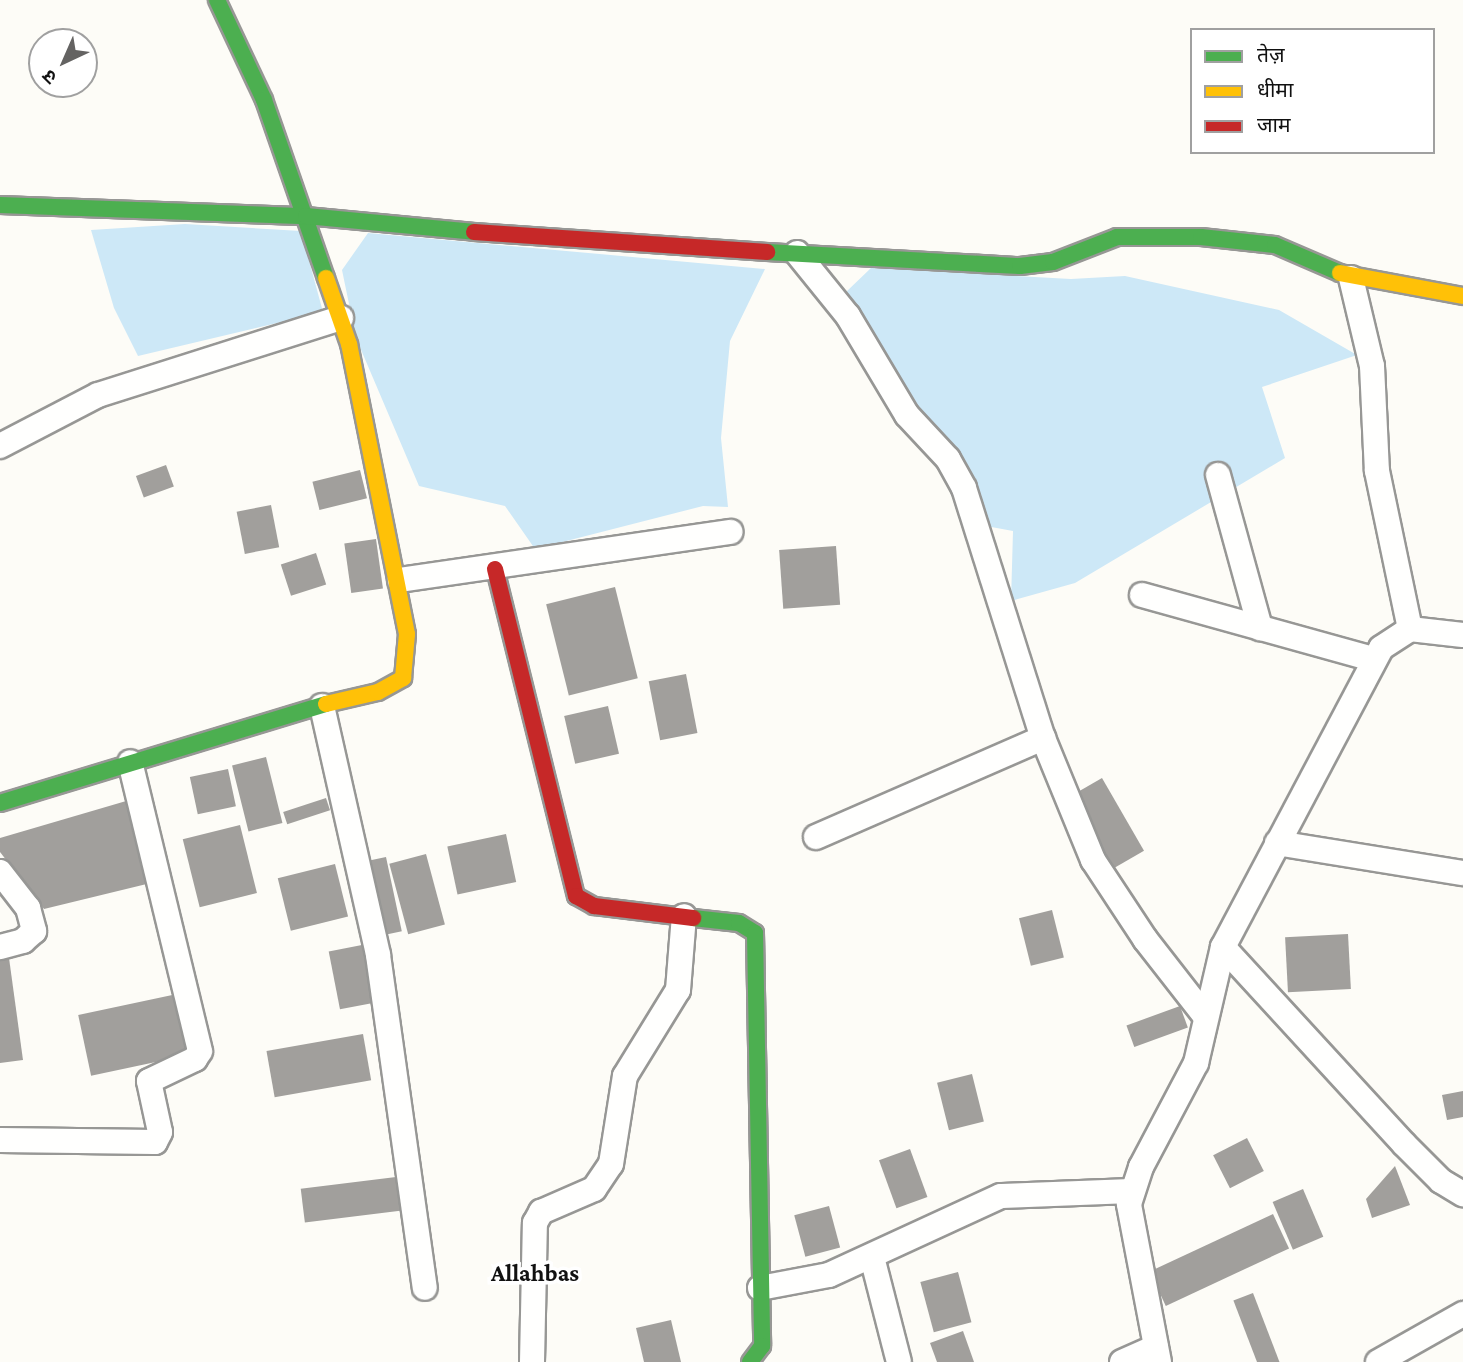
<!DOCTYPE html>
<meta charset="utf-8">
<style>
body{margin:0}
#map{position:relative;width:1463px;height:1362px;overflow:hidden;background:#fdfcf7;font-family:"Crimson Pro","Noto Sans Devanagari",serif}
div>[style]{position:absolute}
.water>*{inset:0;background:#cde8f7}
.building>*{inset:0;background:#a19f9c;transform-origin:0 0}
.roads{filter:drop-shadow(2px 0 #979795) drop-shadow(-2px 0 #979795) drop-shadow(0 2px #979795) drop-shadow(0 -2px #979795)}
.street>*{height:24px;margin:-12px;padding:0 12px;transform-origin:12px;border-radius:12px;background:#fffffe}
.fast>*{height:16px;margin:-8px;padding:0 8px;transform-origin:8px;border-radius:8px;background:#4caf50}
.slow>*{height:16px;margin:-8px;padding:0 8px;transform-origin:8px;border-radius:8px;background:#ffc107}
.jam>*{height:16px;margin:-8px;padding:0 8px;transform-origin:8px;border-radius:8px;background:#c62828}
span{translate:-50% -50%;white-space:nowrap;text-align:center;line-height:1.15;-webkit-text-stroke:7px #fff;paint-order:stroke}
.quarter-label{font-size:24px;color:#111;font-weight:700}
.legend{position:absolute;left:1190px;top:28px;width:245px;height:126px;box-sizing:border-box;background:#fff;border:2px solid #a0a0a0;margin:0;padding:9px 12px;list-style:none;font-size:21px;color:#111}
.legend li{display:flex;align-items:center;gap:14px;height:35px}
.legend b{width:35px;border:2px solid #a0a0a0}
.north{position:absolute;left:28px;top:28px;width:70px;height:70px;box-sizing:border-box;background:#fff;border:2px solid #a0a0a0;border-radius:50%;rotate:224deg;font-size:19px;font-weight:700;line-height:28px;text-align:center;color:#111}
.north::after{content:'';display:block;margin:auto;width:24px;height:32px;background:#646362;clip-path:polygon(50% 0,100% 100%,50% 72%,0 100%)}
</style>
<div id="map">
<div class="water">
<div style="clip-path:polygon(185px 224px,301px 231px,323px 312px,138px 356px,114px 308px,91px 230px)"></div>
<div style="clip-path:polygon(368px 233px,765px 269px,730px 341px,721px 438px,728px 507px,703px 506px,535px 549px,505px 506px,419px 486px,356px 338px,342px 270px)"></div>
<div style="clip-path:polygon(871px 268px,1071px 279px,1125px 276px,1279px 310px,1357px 355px,1262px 387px,1285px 458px,1075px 583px,1011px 601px,1013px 531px,975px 524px,921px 410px,846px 292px)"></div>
</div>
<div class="building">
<div style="left:166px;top:465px;width:23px;height:32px;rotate:70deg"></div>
<div style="left:360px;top:470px;width:29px;height:49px;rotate:76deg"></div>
<div style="left:271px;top:505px;width:43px;height:35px;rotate:79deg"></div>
<div style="left:376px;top:539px;width:50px;height:32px;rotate:82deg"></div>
<div style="left:836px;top:546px;width:59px;height:57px;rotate:86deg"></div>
<div style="left:316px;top:553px;width:33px;height:37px;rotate:72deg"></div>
<div style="left:615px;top:587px;width:94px;height:71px;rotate:76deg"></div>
<div style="left:686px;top:674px;width:60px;height:38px;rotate:79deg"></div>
<div style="left:608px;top:706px;width:49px;height:45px;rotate:77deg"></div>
<div style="left:266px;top:757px;width:68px;height:35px;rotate:76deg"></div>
<div style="left:228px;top:769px;width:38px;height:39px;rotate:78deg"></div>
<div style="left:1102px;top:778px;width:84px;height:35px;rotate:60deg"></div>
<div style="left:326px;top:798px;width:13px;height:45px;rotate:72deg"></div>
<div style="clip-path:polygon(133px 799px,159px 881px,44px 909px,0 852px,0 838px)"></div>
<div style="left:240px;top:825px;width:70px;height:59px;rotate:76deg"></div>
<div style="left:506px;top:834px;width:49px;height:60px;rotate:78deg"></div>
<div style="left:426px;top:854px;width:73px;height:38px;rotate:75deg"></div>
<div style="left:386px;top:857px;width:76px;height:17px;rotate:78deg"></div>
<div style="left:335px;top:864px;width:54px;height:59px;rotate:76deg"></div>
<div style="left:1052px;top:910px;width:49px;height:34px;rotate:76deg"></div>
<div style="left:1348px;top:934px;width:55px;height:63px;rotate:87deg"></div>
<div style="left:367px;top:944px;width:59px;height:39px;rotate:79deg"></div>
<div style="clip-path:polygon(9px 958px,23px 1060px,0 1063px,0 959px)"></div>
<div style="left:177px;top:994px;width:62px;height:101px;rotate:78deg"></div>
<div style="left:1180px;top:1006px;width:23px;height:57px;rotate:70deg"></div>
<div style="left:363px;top:1034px;width:47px;height:98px;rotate:80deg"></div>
<div style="left:972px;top:1074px;width:49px;height:36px;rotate:76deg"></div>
<div style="clip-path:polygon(1463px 1091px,1463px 1117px,1447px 1120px,1442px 1095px)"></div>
<div style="left:1247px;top:1138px;width:37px;height:38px;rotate:63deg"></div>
<div style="left:910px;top:1149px;width:51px;height:33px;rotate:70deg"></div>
<div style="clip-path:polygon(1395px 1166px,1410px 1205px,1372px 1218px,1366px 1199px)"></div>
<div style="left:396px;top:1177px;width:34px;height:96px;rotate:83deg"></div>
<div style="left:1303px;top:1189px;width:52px;height:33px;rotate:67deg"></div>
<div style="left:829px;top:1206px;width:43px;height:36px;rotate:75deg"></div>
<div style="left:1273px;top:1214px;width:38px;height:136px;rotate:65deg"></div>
<div style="left:958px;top:1272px;width:52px;height:39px;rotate:75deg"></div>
<div style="left:1253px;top:1293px;width:74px;height:21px;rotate:69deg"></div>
<div style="clip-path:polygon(671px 1320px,681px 1362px,644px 1362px,636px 1328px)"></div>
<div style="clip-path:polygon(963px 1331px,974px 1362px,937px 1362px,930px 1343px)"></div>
</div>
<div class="roads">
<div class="street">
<div style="left:797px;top:253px;width:81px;rotate:51deg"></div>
<div style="left:848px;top:316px;width:115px;rotate:59.2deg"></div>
<div style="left:907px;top:415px;width:60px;rotate:47deg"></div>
<div style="left:948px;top:459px;width:33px;rotate:61deg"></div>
<div style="left:964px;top:488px;width:262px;rotate:72.5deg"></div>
<div style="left:1043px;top:738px;width:132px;rotate:67.7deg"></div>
<div style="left:1093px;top:860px;width:95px;rotate:56.6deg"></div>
<div style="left:1145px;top:939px;width:99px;rotate:52deg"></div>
<div style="left:1351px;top:278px;width:90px;rotate:76.6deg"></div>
<div style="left:1372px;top:366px;width:105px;rotate:87.3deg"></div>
<div style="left:1377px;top:471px;width:161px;rotate:78.2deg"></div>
<div style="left:0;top:446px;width:110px;rotate:-27.5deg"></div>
<div style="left:98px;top:395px;width:255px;rotate:-17.6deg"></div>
<div style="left:1218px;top:475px;width:159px;rotate:74.6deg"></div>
<div style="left:400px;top:580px;width:334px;rotate:-8.3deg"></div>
<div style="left:1142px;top:595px;width:240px;rotate:15.5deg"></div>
<div style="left:322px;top:706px;width:255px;rotate:77.3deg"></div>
<div style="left:378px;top:955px;width:336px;rotate:82deg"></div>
<div style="left:816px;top:837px;width:248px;rotate:-23.6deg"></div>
<div style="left:1277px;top:843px;width:188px;rotate:9.2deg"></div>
<div style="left:0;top:872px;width:46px;rotate:52.1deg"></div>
<div style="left:28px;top:908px;width:24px;rotate:75deg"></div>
<div style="left:34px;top:931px;width:15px;rotate:138deg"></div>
<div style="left:23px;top:941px;width:24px;rotate:165deg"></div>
<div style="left:1223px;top:947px;width:268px;rotate:47.4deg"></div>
<div style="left:1404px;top:1144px;width:52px;rotate:45deg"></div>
<div style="left:1441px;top:1181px;width:26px;rotate:31deg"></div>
<div style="left:0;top:1140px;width:155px;rotate:0.7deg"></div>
<div style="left:155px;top:1142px;width:11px;rotate:-63deg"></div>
<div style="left:160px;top:1132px;width:52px;rotate:-102.2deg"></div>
<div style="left:149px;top:1081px;width:51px;rotate:-25.6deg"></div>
<div style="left:195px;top:1059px;width:9px;rotate:-58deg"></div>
<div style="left:200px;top:1051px;width:297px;rotate:-103.6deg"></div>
<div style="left:872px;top:1257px;width:108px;rotate:75.6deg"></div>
<div style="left:760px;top:1288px;width:70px;rotate:-10.7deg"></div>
<div style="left:829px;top:1275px;width:189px;rotate:-24.7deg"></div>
<div style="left:1001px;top:1196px;width:131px;rotate:-2.2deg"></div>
<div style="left:532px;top:1362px;width:139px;rotate:-88.8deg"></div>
<div style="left:535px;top:1223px;width:13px;rotate:-61deg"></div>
<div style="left:541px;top:1212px;width:58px;rotate:-23.5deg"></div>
<div style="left:594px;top:1189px;width:30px;rotate:-56deg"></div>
<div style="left:611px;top:1164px;width:89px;rotate:-81deg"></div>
<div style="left:625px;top:1076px;width:101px;rotate:-58.4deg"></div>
<div style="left:678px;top:990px;width:74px;rotate:-85.4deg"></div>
<div style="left:1122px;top:1362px;width:37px;rotate:-24deg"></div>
<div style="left:1159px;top:1362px;width:161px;rotate:-100.8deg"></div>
<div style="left:1129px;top:1204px;width:39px;rotate:-72deg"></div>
<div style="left:1141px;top:1167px;width:118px;rotate:-62.1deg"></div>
<div style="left:1196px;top:1063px;width:119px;rotate:-76.9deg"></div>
<div style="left:1223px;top:947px;width:338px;rotate:-62.1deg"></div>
<div style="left:1381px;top:648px;width:35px;rotate:-33deg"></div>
<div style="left:1410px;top:629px;width:53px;rotate:6.5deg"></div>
<div style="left:1378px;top:1362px;width:98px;rotate:-29.5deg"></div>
</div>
<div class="fast">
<div style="left:217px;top:0;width:110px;rotate:64.8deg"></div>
<div style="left:264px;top:100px;width:188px;rotate:70.8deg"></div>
<div style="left:0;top:205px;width:306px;rotate:2.1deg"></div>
<div style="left:306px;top:216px;width:169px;rotate:5.4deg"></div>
<div style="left:767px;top:252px;width:253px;rotate:3.2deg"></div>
<div style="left:1020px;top:266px;width:33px;rotate:-7deg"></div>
<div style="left:1053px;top:262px;width:69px;rotate:-21.3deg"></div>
<div style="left:1117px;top:237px;width:84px"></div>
<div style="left:1201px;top:237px;width:74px;rotate:6.2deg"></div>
<div style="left:1275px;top:245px;width:71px;rotate:23.3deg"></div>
<div style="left:0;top:803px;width:341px;rotate:-16.9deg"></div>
<div style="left:693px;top:918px;width:46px;rotate:6.2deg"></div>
<div style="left:739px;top:923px;width:19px;rotate:32deg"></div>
<div style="left:755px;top:933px;width:413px;rotate:89deg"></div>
<div style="left:762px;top:1346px;width:20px;rotate:127deg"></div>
</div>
<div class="slow">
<div style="left:1340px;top:273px;width:125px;rotate:10.6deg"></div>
<div style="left:326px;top:704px;width:53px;rotate:-13deg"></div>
<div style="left:378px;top:692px;width:29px;rotate:-29deg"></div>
<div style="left:403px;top:678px;width:44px;rotate:-84.8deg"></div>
<div style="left:407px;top:634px;width:296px;rotate:-101.3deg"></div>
<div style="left:349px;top:344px;width:70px;rotate:-109.2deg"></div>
</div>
<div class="jam">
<div style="left:474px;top:232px;width:294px;rotate:3.9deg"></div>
<div style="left:495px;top:569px;width:337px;rotate:76.1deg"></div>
<div style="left:576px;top:896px;width:21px;rotate:29deg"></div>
<div style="left:594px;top:906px;width:100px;rotate:6.9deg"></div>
</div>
</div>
<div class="quarter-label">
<span style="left:535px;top:1273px">Allahbas</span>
</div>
<ul class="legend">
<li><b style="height:9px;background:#4caf50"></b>तेज़</li>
<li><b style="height:9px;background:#ffc107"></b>धीमा</li>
<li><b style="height:9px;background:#c62828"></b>जाम</li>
</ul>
<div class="north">उ</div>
</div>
